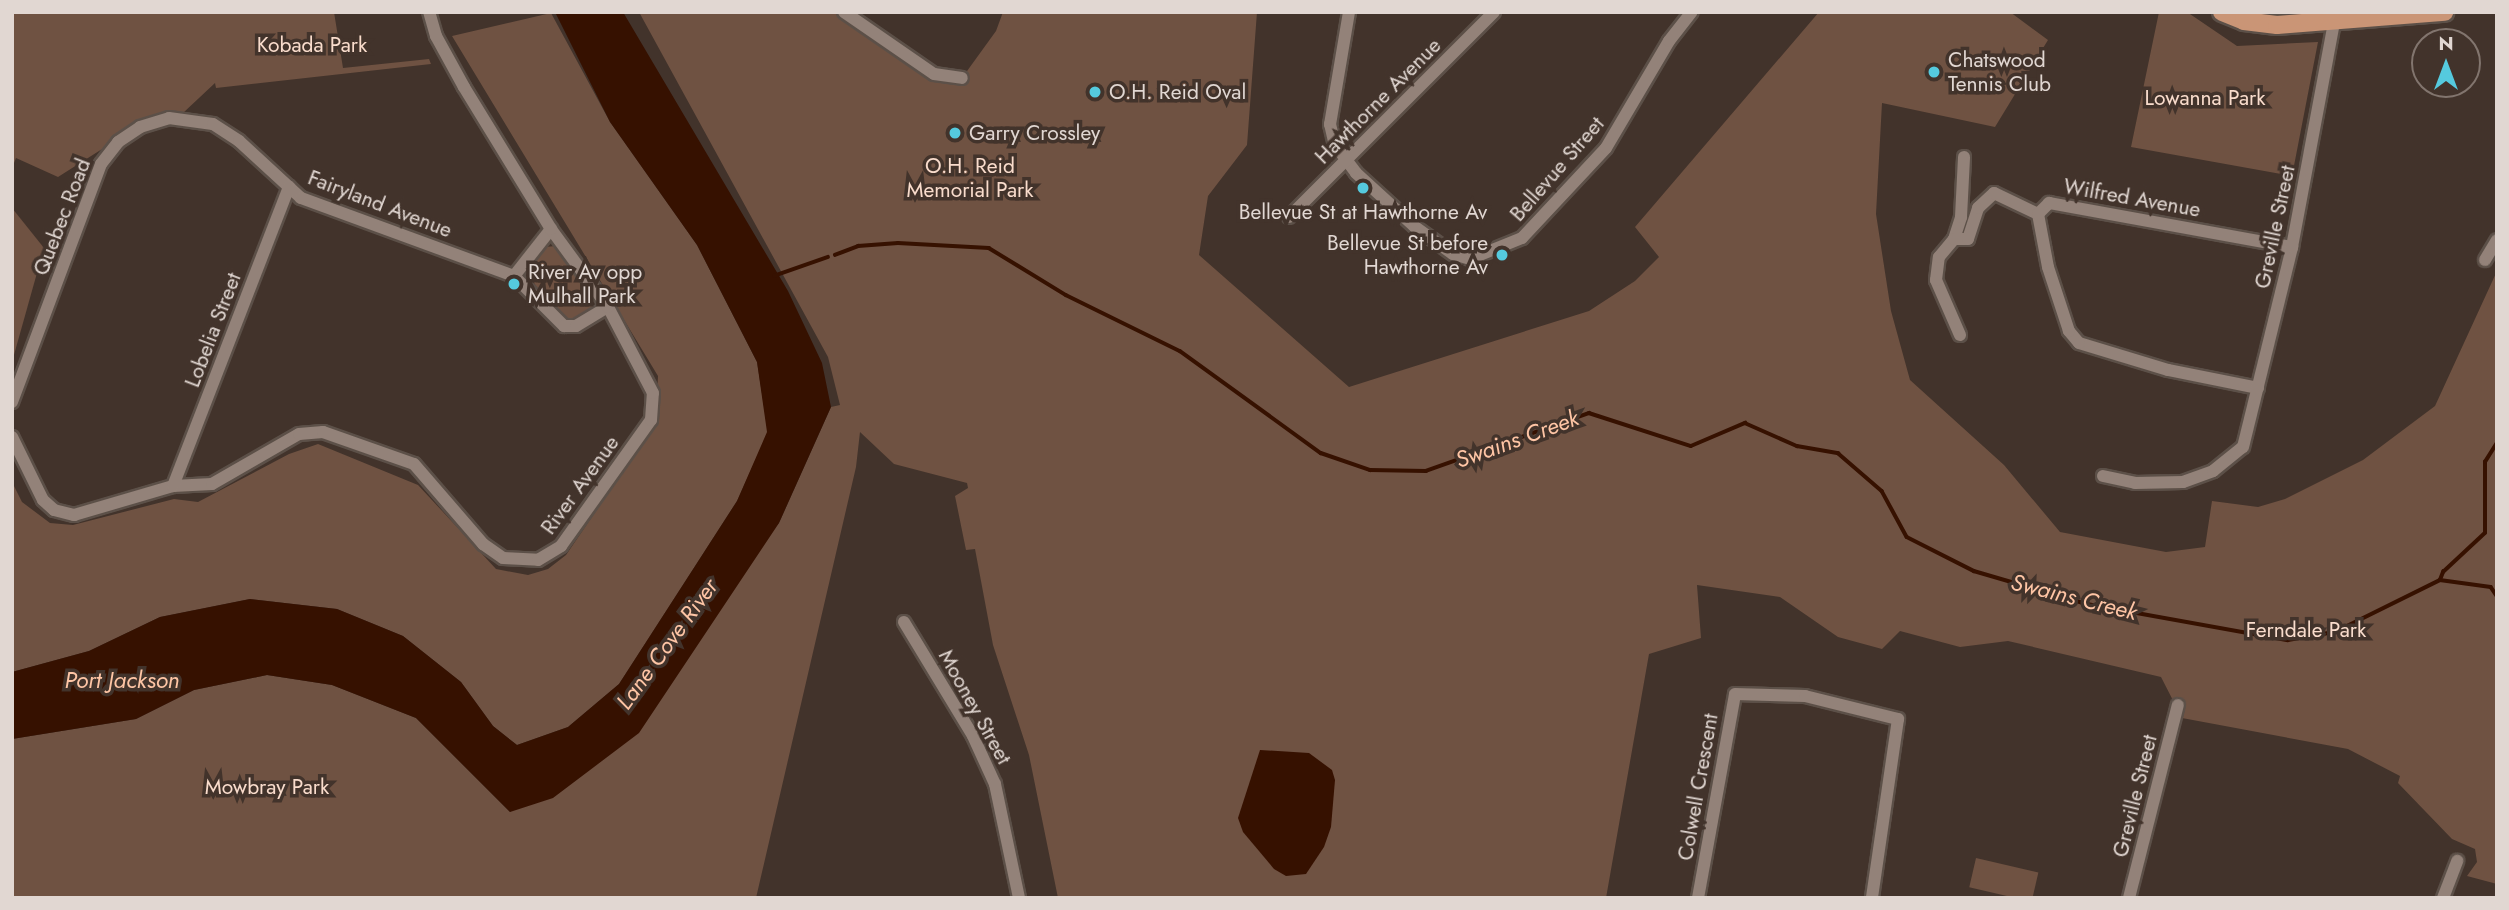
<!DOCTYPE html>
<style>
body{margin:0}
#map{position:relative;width:2509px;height:910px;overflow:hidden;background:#42332b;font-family:Jost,sans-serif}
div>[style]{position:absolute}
.green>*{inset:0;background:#6f5242;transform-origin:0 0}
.water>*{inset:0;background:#361100}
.stream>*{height:3.5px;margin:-1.75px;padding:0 1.75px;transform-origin:1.75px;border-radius:1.75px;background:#361100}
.roads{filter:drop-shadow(2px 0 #5c5048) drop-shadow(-2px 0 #5c5048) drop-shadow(0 2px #5c5048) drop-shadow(0 -2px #5c5048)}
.street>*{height:12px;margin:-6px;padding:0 6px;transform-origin:6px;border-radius:6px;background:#938279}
.primary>*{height:18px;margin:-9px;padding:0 9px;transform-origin:9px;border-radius:9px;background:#ca9576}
.dots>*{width:19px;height:19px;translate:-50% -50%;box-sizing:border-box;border:4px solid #42332b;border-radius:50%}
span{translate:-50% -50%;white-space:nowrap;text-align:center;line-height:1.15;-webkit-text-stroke:7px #42332b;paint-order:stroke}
.park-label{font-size:21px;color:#f9dccc}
.poi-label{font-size:21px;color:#e1d7d2}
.left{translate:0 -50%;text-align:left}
.right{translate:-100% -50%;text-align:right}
.street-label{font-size:21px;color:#e1d7d2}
.water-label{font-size:23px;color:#fec5a5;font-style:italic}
.frame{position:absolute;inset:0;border:14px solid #e1d7d2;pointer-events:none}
.north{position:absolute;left:2411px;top:28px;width:70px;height:70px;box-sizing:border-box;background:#42332b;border:2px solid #82756e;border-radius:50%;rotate:0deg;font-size:19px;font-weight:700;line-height:28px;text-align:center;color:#e1d7d2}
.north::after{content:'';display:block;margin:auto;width:24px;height:32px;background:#55cade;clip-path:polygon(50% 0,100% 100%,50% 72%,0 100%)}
</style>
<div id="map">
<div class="green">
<div style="clip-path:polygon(12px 12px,334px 12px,343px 68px,429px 59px,431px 64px,216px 88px,215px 83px,183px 113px,151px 118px,58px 177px,16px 158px,12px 168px)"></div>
<div style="clip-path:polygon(639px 12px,844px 12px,934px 74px,962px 78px,996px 31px,1003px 12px,1257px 12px,1247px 145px,1208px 196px,1199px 255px,1349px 387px,1589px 311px,1635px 281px,1659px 257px,1635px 227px,1819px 12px,2010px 12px,2048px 40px,1995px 127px,1882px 103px,1876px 214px,1891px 311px,1910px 380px,2004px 465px,2060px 532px,2166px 552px,2205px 547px,2212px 501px,2258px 507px,2285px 499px,2363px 460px,2435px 406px,2497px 271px,2497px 884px,2467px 876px,2477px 862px,2475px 849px,2452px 839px,2398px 783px,2400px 776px,2348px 749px,2182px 718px,2161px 677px,2008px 641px,1960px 647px,1900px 631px,1882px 649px,1838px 637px,1780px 597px,1697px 585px,1701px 638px,1649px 654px,1606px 898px,1058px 898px,1029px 755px,993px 645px,975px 549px,966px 550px,955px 496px,968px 488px,967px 483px,894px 464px,860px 432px,856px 467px,756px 898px,12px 898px,12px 739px,136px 719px,194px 690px,267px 675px,332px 685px,416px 718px,510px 812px,779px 523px,831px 407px,840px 405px,828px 357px)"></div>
<div style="clip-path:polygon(2159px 12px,2187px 12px,2237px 46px,2318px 42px,2292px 176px,2131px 147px)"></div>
<div style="clip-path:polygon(551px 13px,610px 122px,697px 245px,757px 362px,768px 432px,737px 501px,619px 684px,568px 727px,517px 745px,493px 726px,461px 682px,403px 636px,337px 609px,250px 599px,160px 617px,89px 651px,12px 672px,12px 482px,22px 502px,50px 523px,73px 525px,174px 499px,198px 502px,289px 454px,318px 444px,418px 485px,496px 569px,528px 575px,548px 569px,566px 555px,656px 423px,658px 376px,452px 36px)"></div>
<div style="clip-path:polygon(12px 208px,44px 248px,12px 362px)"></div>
<div style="clip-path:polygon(555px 246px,593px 298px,592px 310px,576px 320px,555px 315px,532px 280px,533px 265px,546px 247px)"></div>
<div style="left:1976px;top:858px;width:64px;height:30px;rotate:13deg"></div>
</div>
<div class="water">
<div style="clip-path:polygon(555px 12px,623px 12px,788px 291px,822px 363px,831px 407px,779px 523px,639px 733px,553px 798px,510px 812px,416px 718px,332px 685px,267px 675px,194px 690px,136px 719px,12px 739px,12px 672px,89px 651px,160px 617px,250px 599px,337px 609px,403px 636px,461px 682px,493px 726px,517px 745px,568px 727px,619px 684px,737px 501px,767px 432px,757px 362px,697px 245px,610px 122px)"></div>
<div style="clip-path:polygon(1260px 750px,1309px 753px,1332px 770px,1335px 780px,1331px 827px,1324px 847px,1306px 874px,1286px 876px,1274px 869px,1243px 832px,1238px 818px)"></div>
</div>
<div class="stream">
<div style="left:835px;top:255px;width:25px;rotate:-21deg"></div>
<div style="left:858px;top:246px;width:40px;rotate:-4.3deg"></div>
<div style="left:898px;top:243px;width:91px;rotate:3.1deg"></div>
<div style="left:989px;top:248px;width:90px;rotate:31.4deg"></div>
<div style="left:1066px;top:295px;width:127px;rotate:26.2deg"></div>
<div style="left:1180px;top:351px;width:174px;rotate:35.9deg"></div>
<div style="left:1321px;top:453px;width:52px;rotate:19.1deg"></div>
<div style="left:1370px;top:470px;width:56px;rotate:1deg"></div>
<div style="left:1426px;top:471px;width:173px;rotate:-19.6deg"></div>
<div style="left:1589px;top:413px;width:107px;rotate:17.9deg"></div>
<div style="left:1691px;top:446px;width:59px;rotate:-23.1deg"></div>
<div style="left:1745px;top:423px;width:57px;rotate:23.9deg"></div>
<div style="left:1797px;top:446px;width:42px;rotate:9.7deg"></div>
<div style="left:1838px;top:453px;width:58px;rotate:40.8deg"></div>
<div style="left:1882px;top:491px;width:52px;rotate:61.5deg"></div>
<div style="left:1907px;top:537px;width:75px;rotate:26.9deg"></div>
<div style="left:1974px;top:571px;width:118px;rotate:16.3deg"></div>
<div style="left:2087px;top:604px;width:204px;rotate:10.2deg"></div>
<div style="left:2288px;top:640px;width:48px;rotate:-9.7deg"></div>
<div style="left:2335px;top:632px;width:117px;rotate:-26.3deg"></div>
<div style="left:2440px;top:580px;width:9px;rotate:-69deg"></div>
<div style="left:2443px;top:572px;width:57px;rotate:-42.9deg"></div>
<div style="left:2485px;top:533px;width:71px;rotate:-90deg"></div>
<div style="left:2485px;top:462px;width:22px;rotate:-58deg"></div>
<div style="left:774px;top:276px;width:57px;rotate:-19.4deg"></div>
<div style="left:2440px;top:580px;width:51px;rotate:7.8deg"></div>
<div style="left:2491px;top:587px;width:11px;rotate:56deg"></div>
</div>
<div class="roads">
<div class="street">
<div style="left:844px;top:12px;width:109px;rotate:34.6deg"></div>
<div style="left:934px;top:74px;width:28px;rotate:8deg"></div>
<div style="left:1349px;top:12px;width:114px;rotate:99.6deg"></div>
<div style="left:1330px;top:124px;width:22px;rotate:77deg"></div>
<div style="left:1335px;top:145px;width:35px;rotate:53deg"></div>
<div style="left:1356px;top:173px;width:79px;rotate:42.4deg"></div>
<div style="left:1414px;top:226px;width:48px;rotate:35.7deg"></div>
<div style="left:1453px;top:254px;width:18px;rotate:16deg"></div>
<div style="left:1470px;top:259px;width:56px;rotate:-22deg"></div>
<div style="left:1522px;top:238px;width:123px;rotate:-47deg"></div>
<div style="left:1606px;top:148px;width:124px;rotate:-59.5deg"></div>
<div style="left:1669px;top:41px;width:37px;rotate:-52deg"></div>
<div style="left:1289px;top:217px;width:290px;rotate:-45deg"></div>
<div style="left:1954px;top:239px;width:23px;rotate:-72deg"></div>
<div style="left:1961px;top:217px;width:60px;rotate:-87.1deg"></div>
<div style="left:2485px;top:260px;width:23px;rotate:-59deg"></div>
<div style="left:514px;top:276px;width:60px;rotate:-51.8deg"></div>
<div style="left:1960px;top:335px;width:60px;rotate:-113.6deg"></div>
<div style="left:1936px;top:280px;width:23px;rotate:-83deg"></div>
<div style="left:1939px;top:257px;width:23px;rotate:-50deg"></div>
<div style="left:1954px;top:239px;width:14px"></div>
<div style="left:1968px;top:239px;width:33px;rotate:-72deg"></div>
<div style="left:1978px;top:208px;width:22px;rotate:-43deg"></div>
<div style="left:1994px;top:193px;width:49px;rotate:25.5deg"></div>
<div style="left:2258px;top:388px;width:92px;rotate:-168.7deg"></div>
<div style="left:2168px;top:370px;width:93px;rotate:-163.1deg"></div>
<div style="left:2079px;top:343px;width:16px;rotate:-130deg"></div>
<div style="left:2069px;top:331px;width:67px;rotate:-108.2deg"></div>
<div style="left:2048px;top:267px;width:54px;rotate:-100.7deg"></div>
<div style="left:2038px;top:214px;width:16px;rotate:-45deg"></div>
<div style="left:2049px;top:203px;width:247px;rotate:10.3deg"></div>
<div style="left:12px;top:402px;width:254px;rotate:-69.5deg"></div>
<div style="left:101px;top:164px;width:28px;rotate:-52deg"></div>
<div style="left:118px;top:142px;width:27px;rotate:-34deg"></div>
<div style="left:140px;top:127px;width:30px;rotate:-17deg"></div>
<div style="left:169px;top:118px;width:44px;rotate:7.8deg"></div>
<div style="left:213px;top:124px;width:31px;rotate:33deg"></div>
<div style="left:239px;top:141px;width:84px;rotate:42.6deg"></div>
<div style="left:301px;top:198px;width:227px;rotate:20.1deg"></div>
<div style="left:514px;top:276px;width:71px;rotate:45deg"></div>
<div style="left:564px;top:326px;width:12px"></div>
<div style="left:576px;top:326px;width:37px;rotate:-31deg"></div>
<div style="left:12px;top:437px;width:70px;rotate:63.8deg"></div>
<div style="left:43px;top:500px;width:15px;rotate:42deg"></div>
<div style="left:54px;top:510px;width:21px;rotate:14deg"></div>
<div style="left:74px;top:515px;width:103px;rotate:-16.3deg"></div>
<div style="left:173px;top:486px;width:39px;rotate:-3deg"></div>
<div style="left:212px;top:484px;width:100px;rotate:-29.9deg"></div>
<div style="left:299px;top:434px;width:24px;rotate:-5deg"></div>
<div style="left:323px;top:432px;width:96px;rotate:19.4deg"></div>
<div style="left:414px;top:464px;width:106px;rotate:49.2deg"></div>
<div style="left:483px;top:544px;width:24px;rotate:35deg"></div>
<div style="left:503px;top:558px;width:35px;rotate:3deg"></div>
<div style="left:538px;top:560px;width:27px;rotate:-31deg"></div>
<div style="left:561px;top:546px;width:155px;rotate:-54.5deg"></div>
<div style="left:651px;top:420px;width:27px;rotate:-86deg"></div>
<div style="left:653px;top:393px;width:97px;rotate:-117.6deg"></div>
<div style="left:608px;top:307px;width:97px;rotate:-126.2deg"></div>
<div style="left:551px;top:229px;width:167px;rotate:-121.5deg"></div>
<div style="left:464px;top:87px;width:58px;rotate:-118.8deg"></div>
<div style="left:436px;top:36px;width:25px;rotate:-106deg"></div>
<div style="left:2103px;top:476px;width:33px;rotate:12deg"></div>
<div style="left:2135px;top:483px;width:48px;rotate:-1.2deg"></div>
<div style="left:2183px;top:482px;width:32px;rotate:-20deg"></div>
<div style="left:2213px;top:471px;width:38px;rotate:-39deg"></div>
<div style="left:2243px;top:447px;width:206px;rotate:-76.2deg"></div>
<div style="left:2292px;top:247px;width:238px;rotate:-79.4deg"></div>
<div style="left:173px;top:486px;width:321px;rotate:-68.8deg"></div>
<div style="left:904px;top:622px;width:133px;rotate:58.8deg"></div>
<div style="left:973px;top:736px;width:53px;rotate:65.4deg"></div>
<div style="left:995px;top:784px;width:116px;rotate:78.1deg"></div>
<div style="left:1698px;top:898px;width:207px;rotate:-79.7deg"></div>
<div style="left:1735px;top:694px;width:70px;rotate:1.6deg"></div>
<div style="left:1805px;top:696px;width:96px;rotate:13.9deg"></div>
<div style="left:1898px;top:719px;width:181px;rotate:98.3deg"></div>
<div style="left:2129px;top:898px;width:199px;rotate:-75.8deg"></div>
<div style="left:2443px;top:898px;width:40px;rotate:-69deg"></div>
</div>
<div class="primary">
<div style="left:2222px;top:12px;width:24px;rotate:22deg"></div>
<div style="left:2244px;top:21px;width:33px;rotate:7deg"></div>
<div style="left:2277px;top:25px;width:168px;rotate:-4.5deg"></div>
</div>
</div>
<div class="dots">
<div style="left:1934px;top:72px;background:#55cade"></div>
<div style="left:1095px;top:92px;background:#55cade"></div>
<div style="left:955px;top:133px;background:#55cade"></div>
<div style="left:1363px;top:188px;background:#55cade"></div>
<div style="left:1502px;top:255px;background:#55cade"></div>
<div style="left:514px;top:284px;background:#55cade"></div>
</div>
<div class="park-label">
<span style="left:312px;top:45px">Kobada Park</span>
<span style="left:2205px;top:98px">Lowanna Park</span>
<span style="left:970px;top:178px">O.H. Reid<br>Memorial Park</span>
<span style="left:2306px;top:630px">Ferndale Park</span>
<span style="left:267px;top:787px">Mowbray Park</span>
</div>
<div class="poi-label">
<span class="left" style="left:1948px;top:72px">Chatswood<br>Tennis Club</span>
<span class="left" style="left:1109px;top:92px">O.H. Reid Oval</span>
<span class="left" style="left:969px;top:133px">Garry Crossley</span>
<span style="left:1363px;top:212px">Bellevue St at Hawthorne Av</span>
<span class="right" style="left:1488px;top:255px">Bellevue St before<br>Hawthorne Av</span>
<span class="left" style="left:528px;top:284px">River Av opp<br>Mulhall Park</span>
</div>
<div class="street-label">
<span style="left:1378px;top:101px;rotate:-45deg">Hawthorne Avenue</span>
<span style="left:1557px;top:169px;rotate:-49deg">Bellevue Street</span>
<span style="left:2132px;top:198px;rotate:10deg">Wilfred Avenue</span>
<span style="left:380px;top:204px;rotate:21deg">Fairyland Avenue</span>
<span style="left:62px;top:217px;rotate:-69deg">Quebec Road</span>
<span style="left:2275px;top:227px;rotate:-78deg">Greville Street</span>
<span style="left:213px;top:330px;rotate:-69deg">Lobelia Street</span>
<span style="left:580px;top:485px;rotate:-54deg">River Avenue</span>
<span style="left:975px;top:707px;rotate:61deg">Mooney Street</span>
<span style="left:1698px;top:787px;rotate:-80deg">Colwell Crescent</span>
<span style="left:2135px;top:796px;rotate:-76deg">Greville Street</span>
</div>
<div class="water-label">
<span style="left:1517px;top:439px;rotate:-20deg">Swains Creek</span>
<span style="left:2074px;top:597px;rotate:14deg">Swains Creek</span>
<span style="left:667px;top:644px;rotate:-54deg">Lane Cove River</span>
<span style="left:122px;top:680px">Port Jackson</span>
</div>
<div class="frame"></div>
<div class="north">N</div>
</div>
